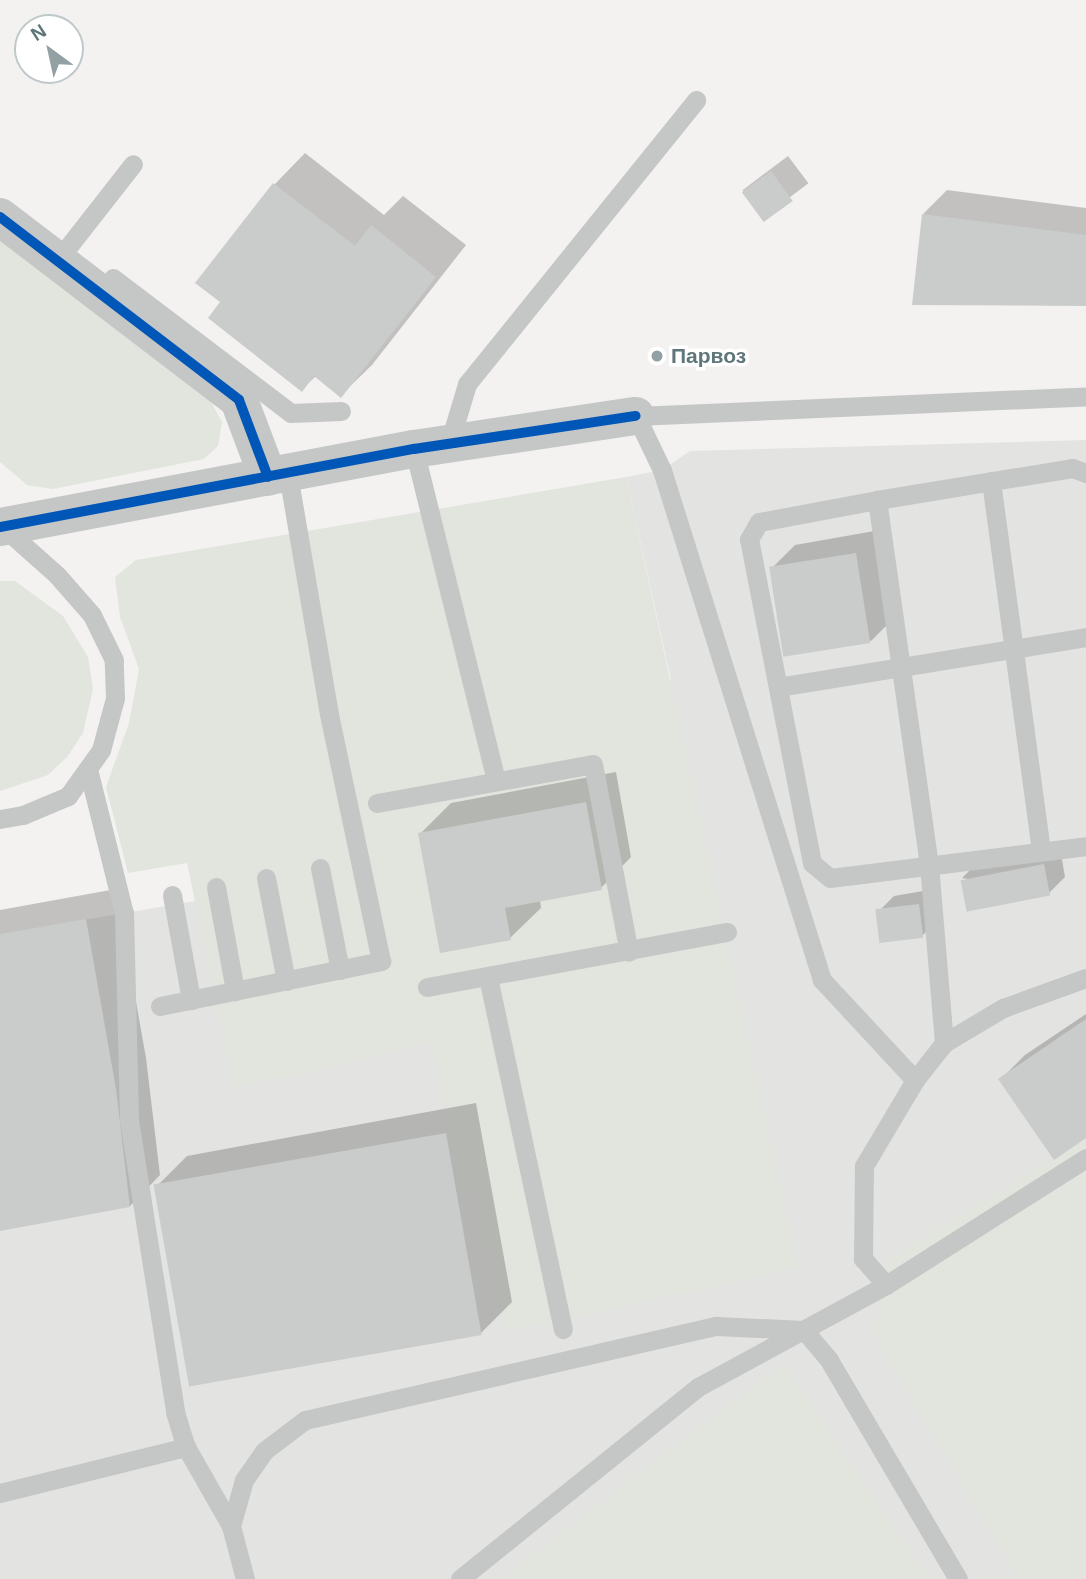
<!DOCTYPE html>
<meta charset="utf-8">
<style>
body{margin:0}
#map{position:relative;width:1086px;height:1579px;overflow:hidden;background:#f3f2f1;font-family:Arial,sans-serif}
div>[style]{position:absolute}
.built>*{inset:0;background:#e3e3e2}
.green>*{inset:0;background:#e2e4de}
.shadow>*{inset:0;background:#0003;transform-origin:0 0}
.building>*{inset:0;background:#cacccb;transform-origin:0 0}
.service>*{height:19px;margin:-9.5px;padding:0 9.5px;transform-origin:9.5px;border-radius:9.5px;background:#c5c7c6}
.minor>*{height:38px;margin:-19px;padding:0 19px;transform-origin:19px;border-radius:19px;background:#c5c7c6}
.tertiary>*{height:38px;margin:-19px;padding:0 19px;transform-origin:19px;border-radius:19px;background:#c5c7c6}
.cycleway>*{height:10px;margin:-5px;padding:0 5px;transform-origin:5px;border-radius:5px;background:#0057b8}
.dots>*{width:19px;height:19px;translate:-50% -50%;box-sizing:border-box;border:4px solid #fff;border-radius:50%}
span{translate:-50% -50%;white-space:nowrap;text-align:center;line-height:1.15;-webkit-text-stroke:7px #fff;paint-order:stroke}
.poi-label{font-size:21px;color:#5f767a;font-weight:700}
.left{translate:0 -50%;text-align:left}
.north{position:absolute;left:14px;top:14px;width:70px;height:70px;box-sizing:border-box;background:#fff;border:2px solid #bfc8ca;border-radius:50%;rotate:327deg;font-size:19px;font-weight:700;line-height:28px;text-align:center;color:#5f767a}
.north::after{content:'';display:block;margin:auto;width:24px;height:32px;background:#93a1a4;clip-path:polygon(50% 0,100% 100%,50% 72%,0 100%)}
</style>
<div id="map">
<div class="built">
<i style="clip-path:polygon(1086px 440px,1086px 1579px,0 1579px,0 934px,272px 888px,671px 680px,626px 477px,662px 470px,690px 451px)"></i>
</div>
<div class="green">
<i style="clip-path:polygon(0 238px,210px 400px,222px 422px,218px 446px,204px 459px,53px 489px,27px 485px,0 462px)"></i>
<i style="clip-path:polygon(626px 477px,798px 1268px,504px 1333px,477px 1191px,460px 1191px,432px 1042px,234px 1089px,187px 863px,128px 873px,106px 787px,129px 723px,139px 669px,120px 617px,115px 577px,136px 560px)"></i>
<i style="clip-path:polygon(0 581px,15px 581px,63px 616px,88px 657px,93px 689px,83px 733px,67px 757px,48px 775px,0 791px)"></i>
<i style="clip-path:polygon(1086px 1138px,1086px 1579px,1018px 1579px,873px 1334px,887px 1260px)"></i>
<i style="clip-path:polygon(784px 1363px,929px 1579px,501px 1578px)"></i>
</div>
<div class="shadow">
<i style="clip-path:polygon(305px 153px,384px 215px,403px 196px,466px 245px,372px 365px,341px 395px,316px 376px,302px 389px,223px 302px,198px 283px,275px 184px)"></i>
<i style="left:788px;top:156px;width:34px;height:57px;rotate:53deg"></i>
<i style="clip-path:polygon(947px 190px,1086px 208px,1086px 305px,923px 214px)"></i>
<i style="clip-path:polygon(880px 530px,895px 617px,871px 641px,771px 569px,795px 545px)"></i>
<i style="clip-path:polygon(616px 772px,631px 857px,601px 888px,540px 900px,541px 908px,510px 938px,420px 834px,451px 803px)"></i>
<i style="clip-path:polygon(1060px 848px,1065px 877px,1049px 893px,962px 878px,978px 862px)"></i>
<i style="clip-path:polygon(116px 889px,146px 1058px,160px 1175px,130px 1206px,0 1229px,0 910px)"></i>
<i style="clip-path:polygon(935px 889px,938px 920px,922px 936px,878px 912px,894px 896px)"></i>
<i style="clip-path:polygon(1086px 1014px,1086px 1136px,1001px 1079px,1025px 1055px)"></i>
<i style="clip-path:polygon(476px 1103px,512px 1302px,481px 1333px,156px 1187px,187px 1156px)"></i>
</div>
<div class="building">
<i style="left:771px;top:171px;width:37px;height:36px;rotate:54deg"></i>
<i style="clip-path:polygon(273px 183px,355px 246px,371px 225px,436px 277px,341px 398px,314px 376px,302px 392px,208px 318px,220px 302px,195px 283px)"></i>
<i style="clip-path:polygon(922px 214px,1086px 235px,1086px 306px,912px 305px)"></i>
<i style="left:856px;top:553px;width:91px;height:88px;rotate:81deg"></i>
<i style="clip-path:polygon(586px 802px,602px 890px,505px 908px,511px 940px,440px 953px,418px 833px)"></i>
<i style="left:1044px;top:864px;width:32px;height:85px;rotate:79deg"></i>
<i style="left:919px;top:904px;width:34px;height:44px;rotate:83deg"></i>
<i style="clip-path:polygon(86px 919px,116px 1089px,130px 1207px,0 1231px,0 934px)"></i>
<i style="clip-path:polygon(1086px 1019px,1086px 1138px,1054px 1160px,998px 1079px)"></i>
<i style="left:446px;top:1133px;width:205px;height:297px;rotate:80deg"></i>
</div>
<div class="service">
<i style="left:57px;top:261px;width:123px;rotate:-51.9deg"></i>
<i style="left:113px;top:278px;width:223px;rotate:37.2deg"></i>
<i style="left:291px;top:413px;width:50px;rotate:-2.3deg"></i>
<i style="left:449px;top:444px;width:63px;rotate:-73.3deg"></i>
<i style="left:467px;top:384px;width:365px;rotate:-51.1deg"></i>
<i style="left:414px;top:449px;width:342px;rotate:76.1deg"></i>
<i style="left:991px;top:481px;width:373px;rotate:82.3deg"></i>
<i style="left:877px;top:500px;width:120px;rotate:169.4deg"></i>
<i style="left:759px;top:522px;width:20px;rotate:120deg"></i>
<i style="left:749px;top:539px;width:330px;rotate:79deg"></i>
<i style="left:812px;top:863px;width:23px;rotate:40deg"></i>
<i style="left:830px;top:878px;width:258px;rotate:-7.1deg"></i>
<i style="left:778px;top:687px;width:312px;rotate:-9.2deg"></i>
<i style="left:89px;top:773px;width:144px;rotate:76deg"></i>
<i style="left:124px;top:913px;width:207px;rotate:88.6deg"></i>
<i style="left:129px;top:1120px;width:296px;rotate:81deg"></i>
<i style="left:175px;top:1412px;width:37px;rotate:73deg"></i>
<i style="left:186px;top:1447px;width:91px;rotate:60.3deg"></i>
<i style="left:377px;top:803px;width:219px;rotate:-10.2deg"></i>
<i style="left:593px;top:764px;width:191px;rotate:79.2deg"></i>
<i style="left:0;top:819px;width:23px;rotate:-10deg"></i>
<i style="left:23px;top:815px;width:49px;rotate:-22.9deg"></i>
<i style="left:68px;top:796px;width:57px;rotate:-54.3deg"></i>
<i style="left:101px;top:750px;width:54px;rotate:-74.9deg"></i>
<i style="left:115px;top:698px;width:38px;rotate:-92deg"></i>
<i style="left:114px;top:660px;width:50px;rotate:-116.1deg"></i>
<i style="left:92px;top:615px;width:53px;rotate:-131.2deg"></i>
<i style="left:57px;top:575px;width:74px;rotate:-138.3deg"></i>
<i style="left:320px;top:868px;width:104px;rotate:78.9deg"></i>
<i style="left:266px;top:878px;width:105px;rotate:79deg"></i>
<i style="left:216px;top:887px;width:106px;rotate:79.6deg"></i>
<i style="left:172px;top:895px;width:107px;rotate:79.7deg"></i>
<i style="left:488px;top:977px;width:360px;rotate:78deg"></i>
<i style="left:427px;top:987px;width:305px;rotate:-10.4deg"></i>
<i style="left:160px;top:1006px;width:226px;rotate:-11.5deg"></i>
<i style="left:381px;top:961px;width:252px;rotate:-101.9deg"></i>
<i style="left:329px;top:714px;width:244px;rotate:-99.7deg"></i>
<i style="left:944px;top:1043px;width:179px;rotate:-94.8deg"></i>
<i style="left:929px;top:865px;width:369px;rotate:-98.1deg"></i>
<i style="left:877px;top:500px;width:198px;rotate:-9.3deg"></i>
<i style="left:1072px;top:468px;width:15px;rotate:20deg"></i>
<i style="left:915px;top:1080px;width:137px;rotate:-132.9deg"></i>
<i style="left:822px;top:980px;width:535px;rotate:-107.42deg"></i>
<i style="left:662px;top:470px;width:60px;rotate:-115.7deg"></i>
<i style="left:636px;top:416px;width:450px;rotate:-2.5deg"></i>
<i style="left:886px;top:1285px;width:35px;rotate:-131deg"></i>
<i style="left:863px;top:1259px;width:93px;rotate:-89.4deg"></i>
<i style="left:864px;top:1166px;width:100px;rotate:-59.3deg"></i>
<i style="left:915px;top:1080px;width:47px;rotate:-51.9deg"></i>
<i style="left:944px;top:1043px;width:69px;rotate:-30.7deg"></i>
<i style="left:1003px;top:1008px;width:88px;rotate:-19.9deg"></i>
<i style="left:0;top:1493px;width:192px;rotate:-13.9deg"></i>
<i style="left:245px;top:1579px;width:55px;rotate:-104.8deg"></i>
<i style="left:231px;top:1526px;width:48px;rotate:-74.2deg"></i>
<i style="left:244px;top:1480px;width:35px;rotate:-55deg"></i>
<i style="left:264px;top:1451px;width:51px;rotate:-37.1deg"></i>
<i style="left:305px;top:1420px;width:422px;rotate:-12.9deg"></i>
<i style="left:716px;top:1326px;width:88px;rotate:2.6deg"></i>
<i style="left:804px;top:1330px;width:39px;rotate:50deg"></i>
<i style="left:829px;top:1360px;width:254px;rotate:59.5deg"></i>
<i style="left:460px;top:1579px;width:306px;rotate:-38.9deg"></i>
<i style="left:698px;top:1387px;width:214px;rotate:-28.5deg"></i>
<i style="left:886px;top:1285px;width:237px;rotate:-32.4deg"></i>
</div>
<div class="minor">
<i style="left:0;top:527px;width:421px;rotate:-10.7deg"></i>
<i style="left:414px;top:449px;width:224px;rotate:-8.5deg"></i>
</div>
<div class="tertiary">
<i style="left:0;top:217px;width:301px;rotate:37.4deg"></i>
<i style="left:239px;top:400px;width:82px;rotate:69.4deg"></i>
</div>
<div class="cycleway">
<i style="left:0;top:217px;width:301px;rotate:37.4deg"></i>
<i style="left:239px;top:400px;width:82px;rotate:69.4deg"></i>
<i style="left:0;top:527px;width:421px;rotate:-10.7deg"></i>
<i style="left:414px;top:449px;width:224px;rotate:-8.5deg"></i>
</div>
<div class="dots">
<i style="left:657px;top:356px;background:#93a1a4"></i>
</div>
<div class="poi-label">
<span class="left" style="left:671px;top:356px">Парвоз</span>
</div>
<div class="north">N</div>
</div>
